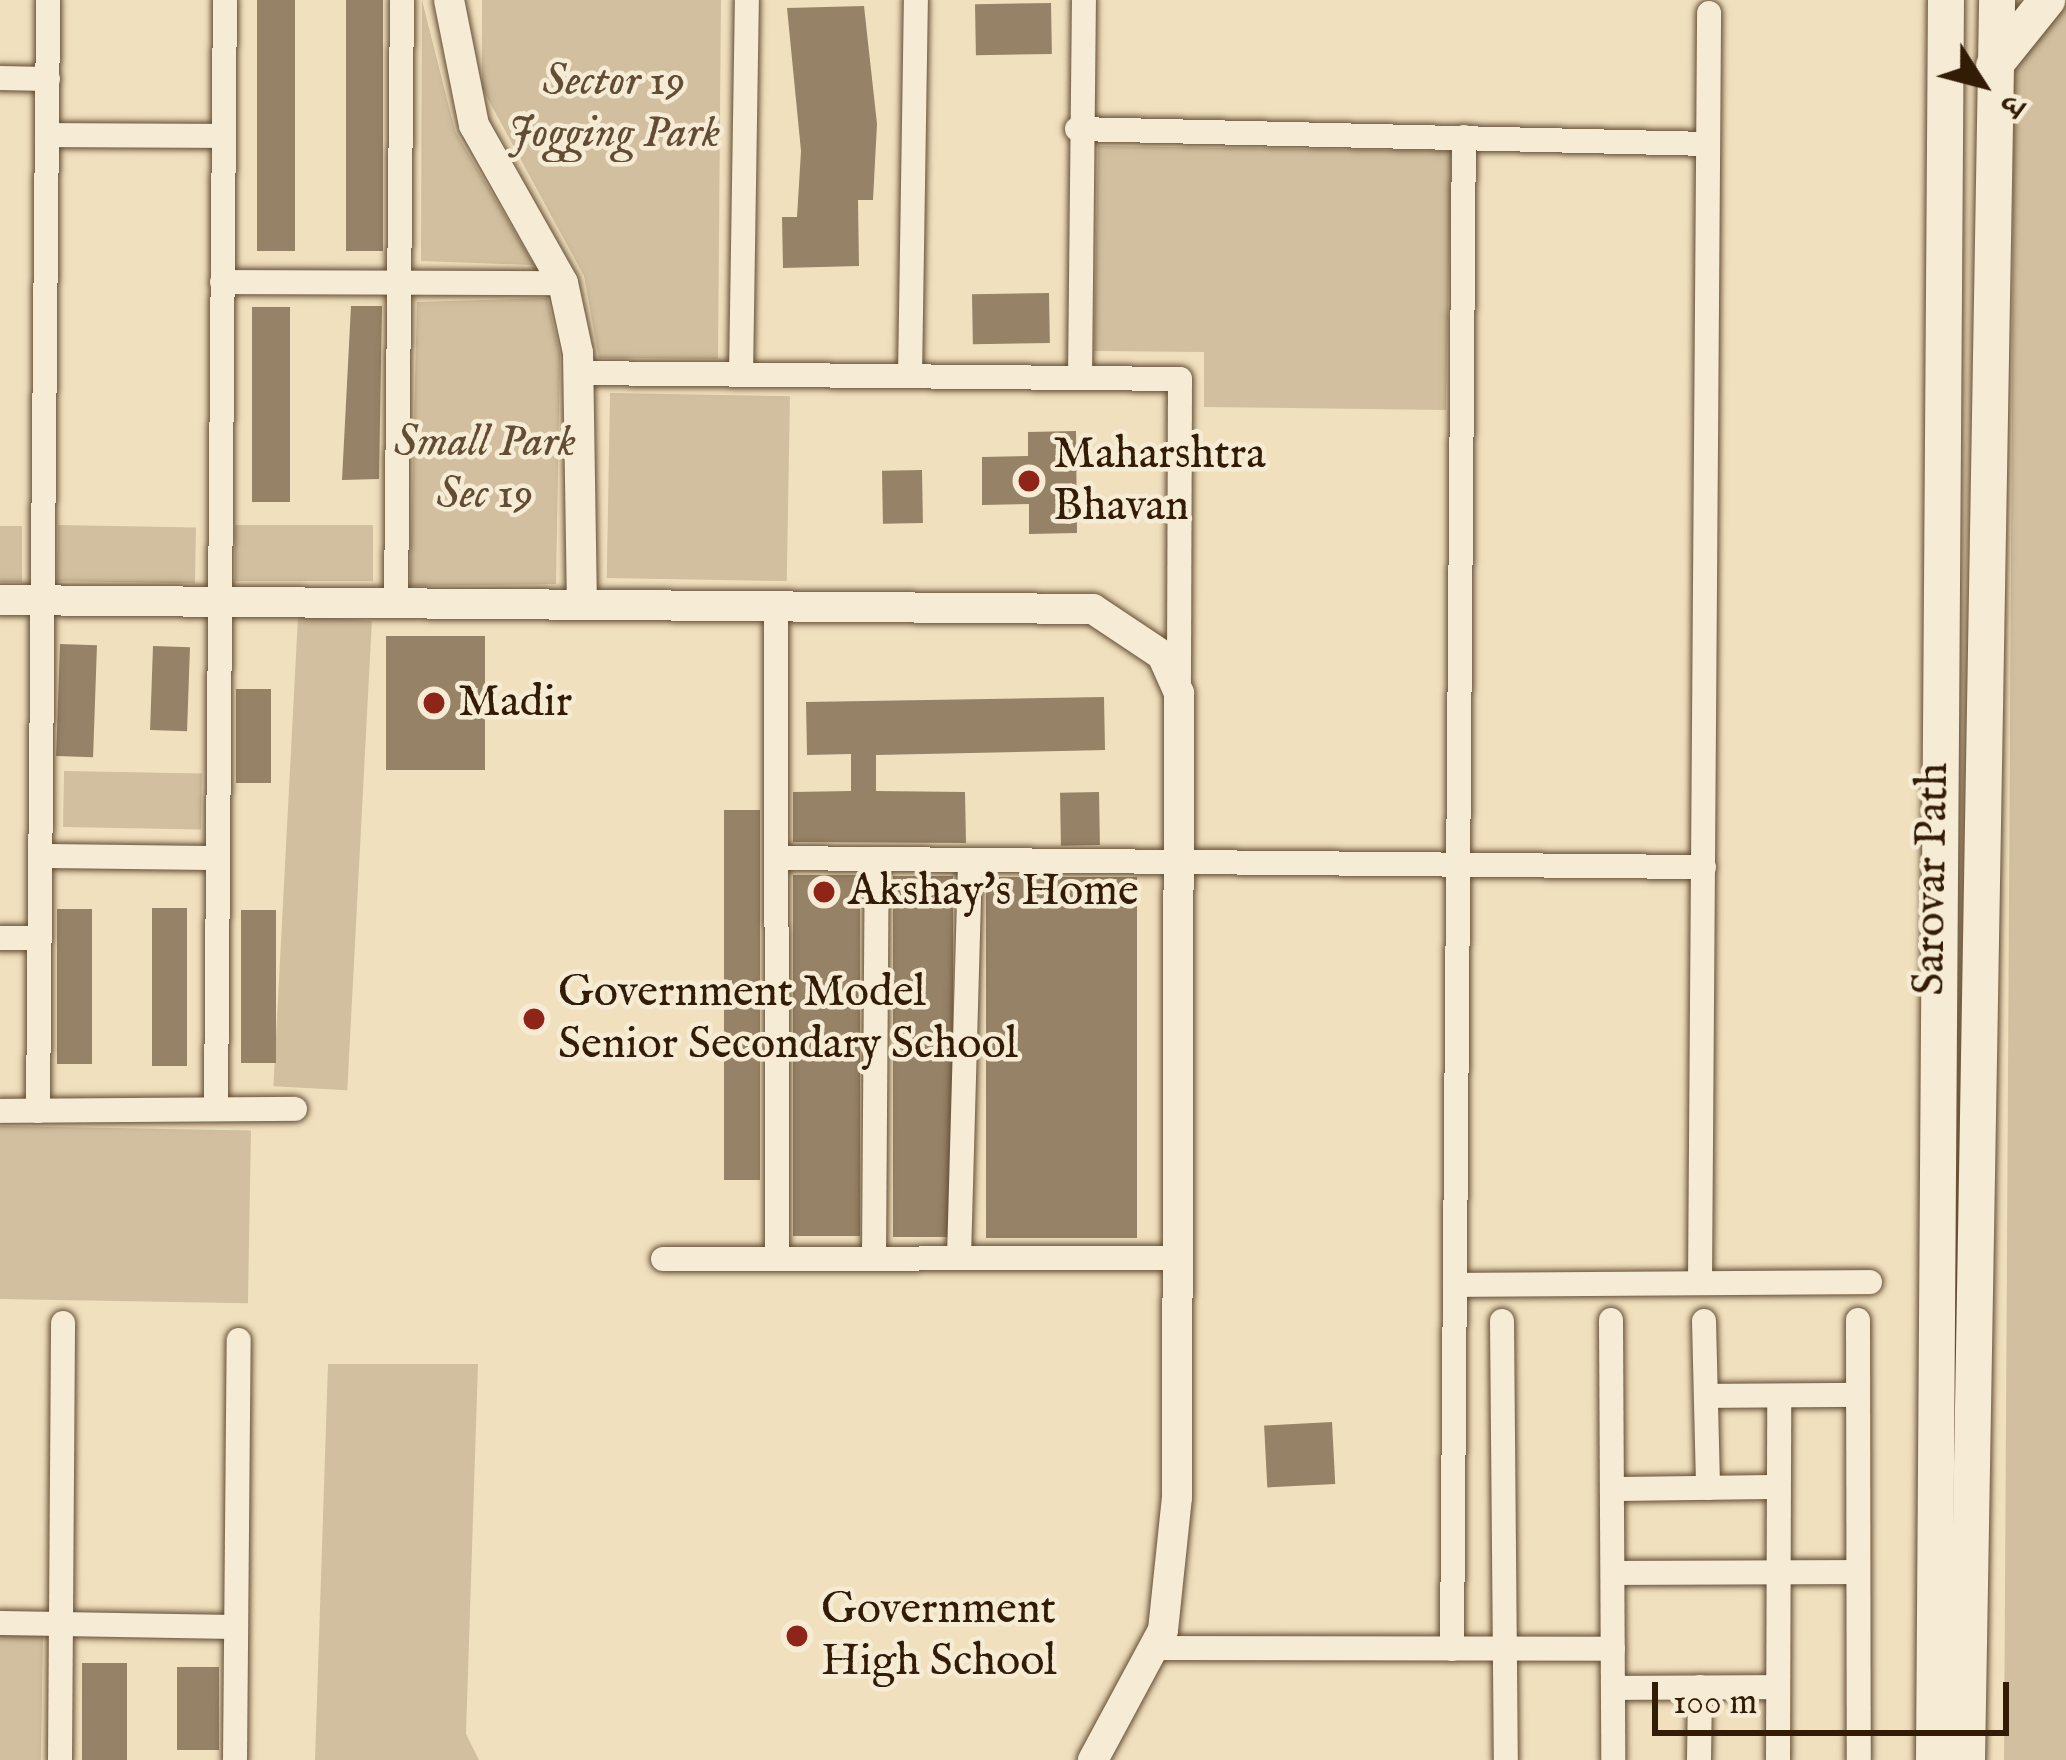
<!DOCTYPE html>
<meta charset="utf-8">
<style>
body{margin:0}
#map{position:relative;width:2066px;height:1760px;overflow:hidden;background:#f1e0be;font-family:"IM FELL English","Noto Serif Devanagari",serif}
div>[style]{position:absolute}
.green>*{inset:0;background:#d1bf9f;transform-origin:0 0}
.building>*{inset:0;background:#968266;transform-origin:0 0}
.roads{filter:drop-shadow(0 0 3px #624d34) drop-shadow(0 0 3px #624d34)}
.minor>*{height:24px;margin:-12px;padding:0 12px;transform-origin:12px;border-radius:12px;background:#f6ebd5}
.tertiary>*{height:30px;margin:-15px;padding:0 15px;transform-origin:15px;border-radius:15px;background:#f6ebd5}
.secondary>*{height:36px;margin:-18px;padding:0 18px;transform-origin:18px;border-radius:18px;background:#f6ebd5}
.dots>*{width:33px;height:33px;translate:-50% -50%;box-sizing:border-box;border:6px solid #f6ebd5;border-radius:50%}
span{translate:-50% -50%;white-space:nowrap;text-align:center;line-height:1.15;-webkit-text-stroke:9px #f6ebd5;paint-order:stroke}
.park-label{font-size:45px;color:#624d34;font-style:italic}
.poi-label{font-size:45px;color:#331c06}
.left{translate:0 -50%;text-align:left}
.street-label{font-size:45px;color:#331c06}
.north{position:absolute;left:1922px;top:24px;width:120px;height:120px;-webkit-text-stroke:9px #f6ebd5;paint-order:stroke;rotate:126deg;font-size:33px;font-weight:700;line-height:48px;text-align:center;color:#331c06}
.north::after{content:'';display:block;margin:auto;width:42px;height:54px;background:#331c06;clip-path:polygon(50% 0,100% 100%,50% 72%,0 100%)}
.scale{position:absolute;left:1652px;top:1682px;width:357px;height:54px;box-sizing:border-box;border:6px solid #331c06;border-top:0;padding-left:15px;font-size:36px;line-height:42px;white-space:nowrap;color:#331c06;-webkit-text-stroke:9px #f6ebd5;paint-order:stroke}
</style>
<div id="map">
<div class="green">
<i style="clip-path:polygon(422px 0,455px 131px,534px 265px,421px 261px)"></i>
<i style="clip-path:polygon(482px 0,721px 0,718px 359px,599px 358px,584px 276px,482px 88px)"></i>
<i style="clip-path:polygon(2034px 0,2066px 0,2066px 1760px,2004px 1760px,2014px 48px)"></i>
<i style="clip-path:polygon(1098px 146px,1451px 151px,1446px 410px,1204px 407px,1204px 352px,1094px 351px)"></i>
<i style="clip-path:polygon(547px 298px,560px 354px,556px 584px,410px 586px,417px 302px)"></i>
<i style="left:610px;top:393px;width:180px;height:185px;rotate:1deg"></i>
<i style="left:58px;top:525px;width:138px;height:56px;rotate:1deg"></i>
<i style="left:235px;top:525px;width:138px;height:56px"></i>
<i style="left:0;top:526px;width:22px;height:56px"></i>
<i style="left:298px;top:617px;width:74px;height:470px;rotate:3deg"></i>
<i style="left:64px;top:771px;width:138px;height:56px;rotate:1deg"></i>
<i style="left:0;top:1126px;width:251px;height:173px;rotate:1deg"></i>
<i style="clip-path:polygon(328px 1364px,478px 1364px,466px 1734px,479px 1760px,315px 1760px)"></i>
<i style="left:0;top:1635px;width:43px;height:125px;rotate:1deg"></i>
</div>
<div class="building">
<i style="left:257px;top:0;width:38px;height:251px"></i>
<i style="left:346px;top:0;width:37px;height:251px"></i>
<i style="left:1051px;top:3px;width:51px;height:76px;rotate:89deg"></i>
<i style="clip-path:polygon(864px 6px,877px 124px,873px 200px,858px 200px,859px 266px,783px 268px,782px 217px,797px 217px,801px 151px,787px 8px)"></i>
<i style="left:1049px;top:293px;width:50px;height:77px;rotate:89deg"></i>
<i style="clip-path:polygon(351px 306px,382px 306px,379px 479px,342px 480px)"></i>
<i style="left:252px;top:307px;width:38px;height:195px"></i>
<i style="clip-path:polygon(1076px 431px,1077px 533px,1029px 534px,1029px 504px,982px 505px,982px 457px,1028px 456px,1028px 432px)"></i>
<i style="left:922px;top:470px;width:53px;height:40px;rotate:89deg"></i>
<i style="left:386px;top:636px;width:99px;height:134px"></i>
<i style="left:60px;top:644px;width:37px;height:112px;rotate:2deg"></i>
<i style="left:153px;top:646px;width:37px;height:84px;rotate:2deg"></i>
<i style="left:236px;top:689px;width:35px;height:94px"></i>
<i style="clip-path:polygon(1104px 697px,1105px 750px,876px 755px,876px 791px,965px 792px,966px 843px,793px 842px,793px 792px,851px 791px,851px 754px,807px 755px,806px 702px)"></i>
<i style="left:1099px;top:792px;width:53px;height:39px;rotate:89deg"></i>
<i style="left:760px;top:810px;width:370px;height:36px;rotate:90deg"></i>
<i style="left:793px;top:875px;width:67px;height:361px"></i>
<i style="left:893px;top:876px;width:60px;height:361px"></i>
<i style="left:986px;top:877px;width:151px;height:361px"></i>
<i style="left:152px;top:908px;width:35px;height:158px"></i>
<i style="left:57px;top:909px;width:35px;height:155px"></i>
<i style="left:241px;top:910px;width:35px;height:153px"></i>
<i style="left:1332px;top:1422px;width:62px;height:68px;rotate:87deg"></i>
<i style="left:82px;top:1663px;width:45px;height:97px"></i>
<i style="left:177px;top:1667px;width:42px;height:83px"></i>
</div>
<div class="roads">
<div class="minor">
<i style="left:0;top:78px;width:48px;rotate:1.2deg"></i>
<i style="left:1077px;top:129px;width:631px;rotate:1.36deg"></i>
<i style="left:47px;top:135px;width:176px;rotate:0.3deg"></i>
<i style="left:222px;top:282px;width:341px;rotate:0.2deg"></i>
<i style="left:578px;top:373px;width:602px;rotate:0.57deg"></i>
<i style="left:1180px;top:379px;width:306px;rotate:90.2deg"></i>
<i style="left:741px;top:375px;width:375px;rotate:-89.1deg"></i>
<i style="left:910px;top:376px;width:376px;rotate:-89.1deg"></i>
<i style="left:1080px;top:377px;width:377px;rotate:-89.4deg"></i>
<i style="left:396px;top:602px;width:602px;rotate:-89.43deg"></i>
<i style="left:776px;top:604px;width:653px;rotate:89.91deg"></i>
<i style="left:41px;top:856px;width:176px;rotate:0.7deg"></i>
<i style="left:776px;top:858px;width:928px;rotate:0.56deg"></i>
<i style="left:0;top:938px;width:40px"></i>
<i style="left:216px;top:1109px;width:1109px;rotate:-89.54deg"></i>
<i style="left:0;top:1111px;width:295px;rotate:-0.4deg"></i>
<i style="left:38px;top:1111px;width:1111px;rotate:-89.48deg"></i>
<i style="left:874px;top:1257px;width:396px;rotate:-89.6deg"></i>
<i style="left:959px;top:1257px;width:394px;rotate:-88.4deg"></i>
<i style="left:663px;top:1259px;width:516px;rotate:-0.11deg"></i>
<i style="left:1700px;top:1283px;width:1270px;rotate:-89.59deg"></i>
<i style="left:1455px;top:1285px;width:415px;rotate:-0.4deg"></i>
<i style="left:1611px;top:1320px;width:440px;rotate:89.7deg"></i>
<i style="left:1858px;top:1320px;width:440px;rotate:89.9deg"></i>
<i style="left:1502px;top:1321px;width:439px;rotate:89.5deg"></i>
<i style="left:1704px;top:1321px;width:167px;rotate:88.6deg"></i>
<i style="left:1707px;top:1396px;width:151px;rotate:-0.4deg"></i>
<i style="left:1612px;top:1489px;width:166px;rotate:-0.7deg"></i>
<i style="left:1613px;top:1573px;width:245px;rotate:-0.2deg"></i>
<i style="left:0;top:1623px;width:236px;rotate:1deg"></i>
<i style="left:1155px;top:1648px;width:458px;rotate:0.1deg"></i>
<i style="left:1452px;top:1649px;width:1512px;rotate:-89.55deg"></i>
<i style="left:1614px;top:1688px;width:164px;rotate:-0.3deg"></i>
<i style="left:60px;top:1760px;width:437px;rotate:-89.6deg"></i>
<i style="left:235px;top:1760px;width:420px;rotate:-89.5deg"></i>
<i style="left:1699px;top:1760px;width:73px;rotate:-89.2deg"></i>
<i style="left:1778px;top:1760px;width:364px;rotate:-89.8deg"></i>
</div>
<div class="tertiary">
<i style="left:449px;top:0;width:127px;rotate:78.7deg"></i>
<i style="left:474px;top:125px;width:181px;rotate:60.6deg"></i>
<i style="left:563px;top:283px;width:72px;rotate:77.9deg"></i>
<i style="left:578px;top:353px;width:250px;rotate:89.1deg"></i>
<i style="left:0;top:600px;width:1093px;rotate:0.47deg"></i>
<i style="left:1093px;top:609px;width:83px;rotate:33.7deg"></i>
<i style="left:1162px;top:655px;width:42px;rotate:65.9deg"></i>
<i style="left:1179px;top:693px;width:804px;rotate:90.14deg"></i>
<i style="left:1177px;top:1497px;width:134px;rotate:96deg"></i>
<i style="left:1163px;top:1630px;width:148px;rotate:118.3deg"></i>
</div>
<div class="secondary">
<i style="left:1994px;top:66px;width:85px;rotate:-51.2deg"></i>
<i style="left:1934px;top:1760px;width:1760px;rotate:-89.61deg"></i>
<i style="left:1967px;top:1760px;width:1760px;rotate:-89.02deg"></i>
</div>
</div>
<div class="dots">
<i style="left:1029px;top:481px;background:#8f2418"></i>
<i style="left:434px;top:703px;background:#8f2418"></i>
<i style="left:824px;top:892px;background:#8f2418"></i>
<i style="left:534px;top:1019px;background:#8f2418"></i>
<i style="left:797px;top:1636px;background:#8f2418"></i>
</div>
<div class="park-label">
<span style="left:614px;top:108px">Sector 19<br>Jogging Park</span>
<span style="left:485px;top:469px">Small Park<br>Sec 19</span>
</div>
<div class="poi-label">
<span class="left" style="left:1053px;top:481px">Maharshtra<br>Bhavan</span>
<span class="left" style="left:458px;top:703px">Madir</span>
<span class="left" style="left:848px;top:892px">Akshay's Home</span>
<span class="left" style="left:558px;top:1019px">Government Model<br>Senior Secondary School</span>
<span class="left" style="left:821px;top:1636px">Government<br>High School</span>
</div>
<div class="street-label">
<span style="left:1932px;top:879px;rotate:-89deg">Sarovar Path</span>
</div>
<div class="north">उ</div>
<div class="scale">100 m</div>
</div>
